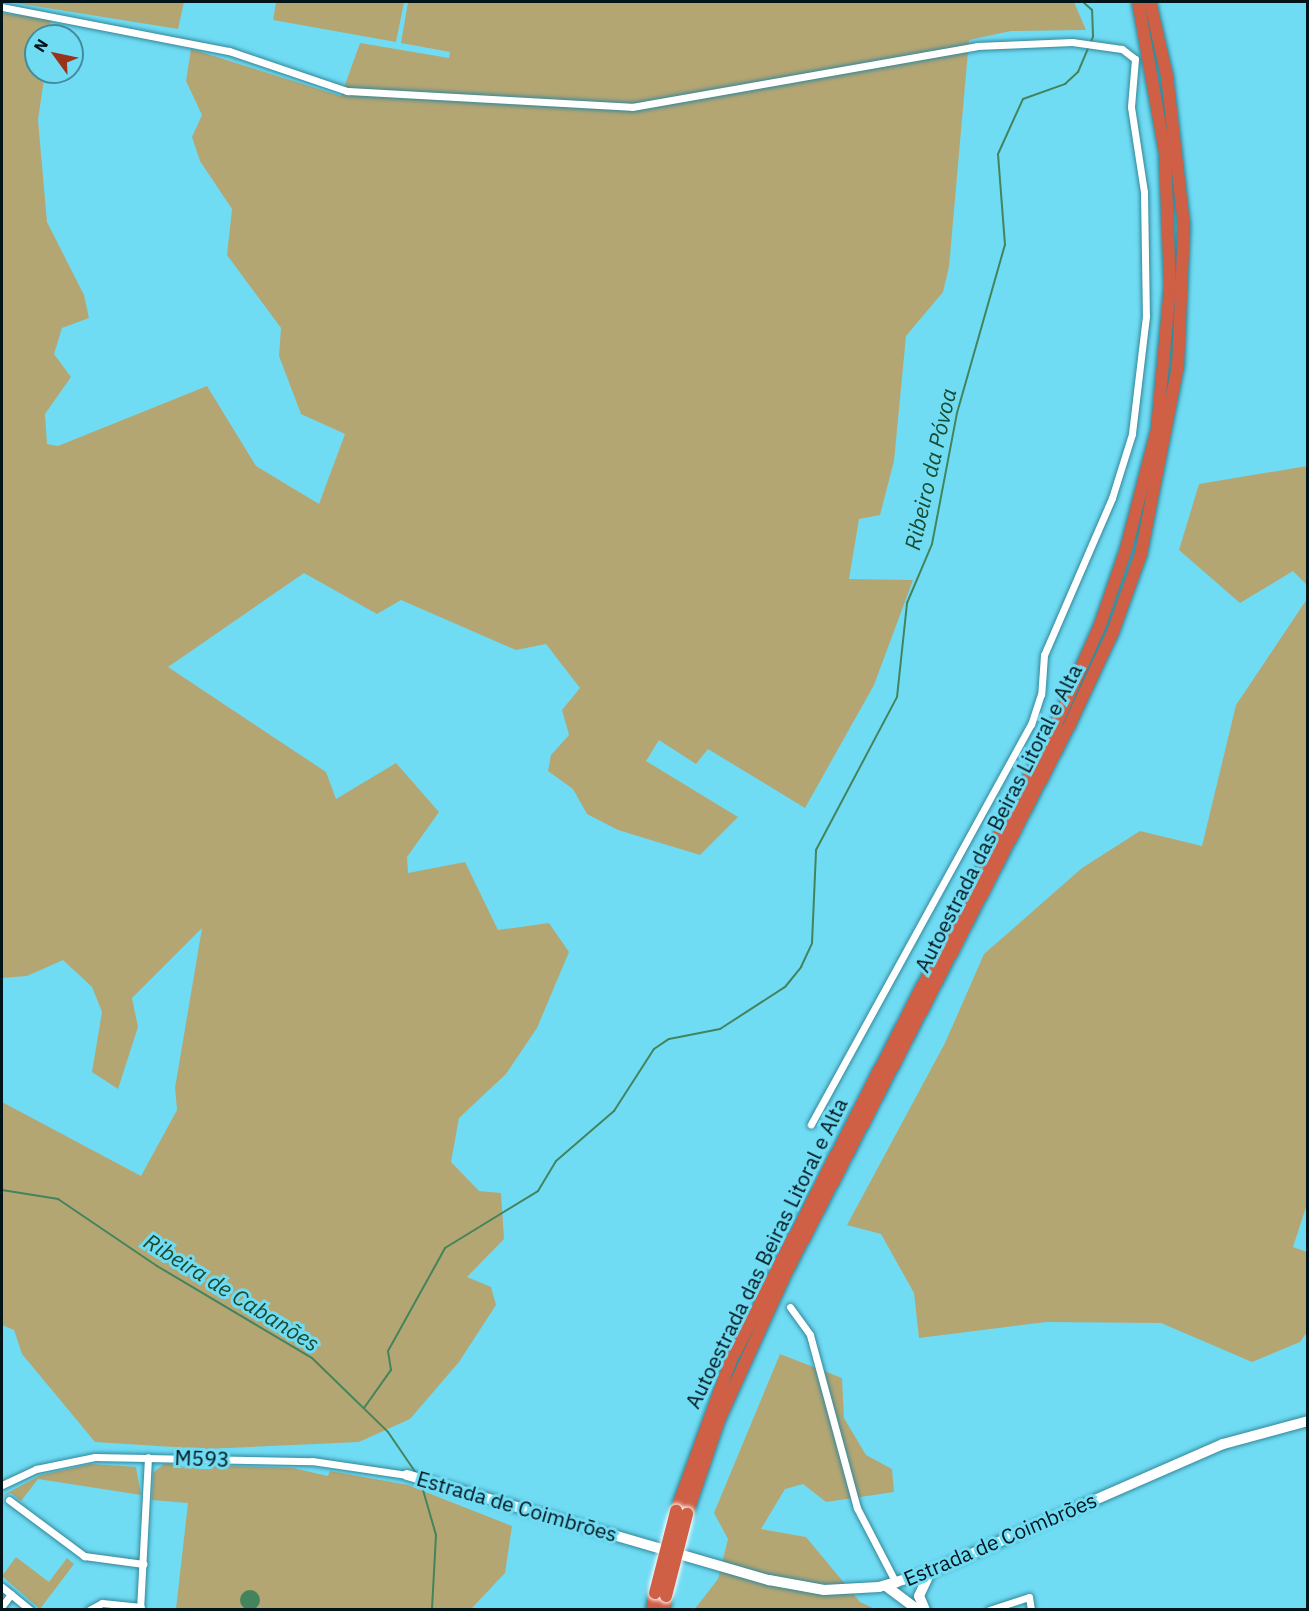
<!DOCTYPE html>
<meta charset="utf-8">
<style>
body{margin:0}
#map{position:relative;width:1309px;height:1611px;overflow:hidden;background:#70dcf4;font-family:"IBM Plex Sans",sans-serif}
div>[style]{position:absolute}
.green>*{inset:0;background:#b4a673}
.water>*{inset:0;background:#43845c}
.round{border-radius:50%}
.stream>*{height:2px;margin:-1px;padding:0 1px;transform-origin:1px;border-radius:1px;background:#43845c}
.roads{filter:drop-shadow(0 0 2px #338799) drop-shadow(0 0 2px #338799)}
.street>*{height:7px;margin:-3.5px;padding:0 3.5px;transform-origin:3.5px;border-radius:3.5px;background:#fff}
.secondary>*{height:10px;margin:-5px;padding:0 5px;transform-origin:5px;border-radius:5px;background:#fff}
.highway>*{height:12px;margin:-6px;padding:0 6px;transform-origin:6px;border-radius:6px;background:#cf6046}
.bridges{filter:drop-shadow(0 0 2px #fff) drop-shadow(0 0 2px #fff)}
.highway-bridge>*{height:12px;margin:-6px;padding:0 6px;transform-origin:6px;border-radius:6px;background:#cf6046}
span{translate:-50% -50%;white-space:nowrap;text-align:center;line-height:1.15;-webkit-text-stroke:6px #70dcf4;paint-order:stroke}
.street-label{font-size:21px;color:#001419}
.water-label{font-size:22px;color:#194b2e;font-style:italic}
.frame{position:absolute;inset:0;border:3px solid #001419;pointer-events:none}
.north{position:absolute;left:24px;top:24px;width:60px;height:60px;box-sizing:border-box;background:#70dcf4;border:2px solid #438c9c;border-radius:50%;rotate:303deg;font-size:16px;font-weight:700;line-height:24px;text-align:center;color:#001419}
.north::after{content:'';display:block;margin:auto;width:21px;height:27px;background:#9b331a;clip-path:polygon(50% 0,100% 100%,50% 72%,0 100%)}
</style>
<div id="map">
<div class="green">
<i style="clip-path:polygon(10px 2px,184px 2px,178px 29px)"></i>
<i style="clip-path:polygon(276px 2px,404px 2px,396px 42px,273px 20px)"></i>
<i style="clip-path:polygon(408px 2px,1074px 2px,1086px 30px,1011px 31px,969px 40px,949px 267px,943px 292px,906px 336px,894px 461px,880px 515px,859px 519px,849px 579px,913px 580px,874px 685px,805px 808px,708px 749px,696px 764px,659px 740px,646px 761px,738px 817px,700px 855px,618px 830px,587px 814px,573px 789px,548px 771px,551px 755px,569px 735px,562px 710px,580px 688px,546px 644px,516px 650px,401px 600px,377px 614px,304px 573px,168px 667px,326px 772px,336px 799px,396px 763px,439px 812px,407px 857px,408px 873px,465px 862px,498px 930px,549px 923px,569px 952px,537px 1028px,506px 1074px,459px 1118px,451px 1162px,479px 1191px,501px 1193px,504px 1239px,467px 1277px,491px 1287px,496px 1305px,459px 1362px,410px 1419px,359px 1442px,205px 1449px,95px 1442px,22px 1354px,14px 1330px,2px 1325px,2px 1102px,141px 1176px,177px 1110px,175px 1088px,202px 928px,132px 998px,138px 1027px,118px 1089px,92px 1072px,102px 1012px,92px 987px,63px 960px,27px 976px,2px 978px,2px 13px,51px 20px,49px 36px,36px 36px,36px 72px,45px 72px,38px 120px,47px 222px,84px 295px,89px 318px,62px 328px,54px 354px,71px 377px,45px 414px,47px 444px,58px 446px,207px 386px,256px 466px,319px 504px,345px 434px,301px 414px,279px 356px,281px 328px,227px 255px,232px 209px,200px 161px,192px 137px,202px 115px,186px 81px,191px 49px,341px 96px,360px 43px,449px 58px,450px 52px,401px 43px)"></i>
<i style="clip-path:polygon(1307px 466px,1307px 585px,1293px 571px,1240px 603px,1179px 550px,1199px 484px)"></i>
<i style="clip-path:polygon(1307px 599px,1308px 1201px,1293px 1247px,1307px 1252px,1307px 1332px,1300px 1342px,1252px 1362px,1161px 1323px,1046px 1322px,919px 1338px,914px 1293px,881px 1234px,847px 1225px,945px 1043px,984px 954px,1082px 868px,1140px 831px,1202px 846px,1236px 705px)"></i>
<i style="clip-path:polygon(780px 1354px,842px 1378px,844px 1418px,866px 1455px,892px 1469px,894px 1492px,826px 1502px,803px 1484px,785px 1489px,761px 1529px,806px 1537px,860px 1602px,875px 1609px,694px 1610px,718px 1579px,728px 1539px,714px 1513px)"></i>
<i style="clip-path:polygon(91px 1464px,136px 1467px,141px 1495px,38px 1479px,21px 1501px,11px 1493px,2px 1496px,41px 1475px)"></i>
<i style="clip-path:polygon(164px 1464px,293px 1468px,328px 1476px,330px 1471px,408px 1485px,512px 1526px,505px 1573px,471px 1609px,176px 1609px,188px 1503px,152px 1500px,153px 1473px)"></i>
<i style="clip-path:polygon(16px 1557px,49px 1582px,67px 1558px,74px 1564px,40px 1609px,2px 1576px)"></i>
</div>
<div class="water">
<i class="round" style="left:240px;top:1590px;width:20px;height:20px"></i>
</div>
<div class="stream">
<i style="left:2px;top:1190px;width:57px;rotate:9.1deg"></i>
<i style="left:58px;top:1199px;width:120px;rotate:34.1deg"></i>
<i style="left:157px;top:1266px;width:180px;rotate:30.7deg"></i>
<i style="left:312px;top:1358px;width:106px;rotate:44.2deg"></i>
<i style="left:388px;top:1432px;width:50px;rotate:55.7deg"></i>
<i style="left:364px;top:1408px;width:47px;rotate:-54.6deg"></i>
<i style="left:391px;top:1370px;width:19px;rotate:-99deg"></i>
<i style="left:388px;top:1351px;width:118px;rotate:-61deg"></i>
<i style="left:445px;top:1248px;width:109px;rotate:-31.5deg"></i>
<i style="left:538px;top:1191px;width:35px;rotate:-59deg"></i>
<i style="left:556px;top:1161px;width:77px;rotate:-40.8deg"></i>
<i style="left:614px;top:1111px;width:74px;rotate:-57.2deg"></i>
<i style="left:654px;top:1049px;width:18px;rotate:-34deg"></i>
<i style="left:669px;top:1039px;width:52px;rotate:-11.1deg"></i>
<i style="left:720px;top:1029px;width:77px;rotate:-32.9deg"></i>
<i style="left:785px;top:987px;width:26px;rotate:-51deg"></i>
<i style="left:801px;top:967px;width:26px;rotate:-65deg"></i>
<i style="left:812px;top:943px;width:93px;rotate:-87.5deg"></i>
<i style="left:816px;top:850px;width:173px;rotate:-62.1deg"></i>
<i style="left:897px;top:697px;width:95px;rotate:-83.9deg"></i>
<i style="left:907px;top:603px;width:64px;rotate:-67deg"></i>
<i style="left:932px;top:544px;width:133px;rotate:-79.2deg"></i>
<i style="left:957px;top:413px;width:175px;rotate:-74.1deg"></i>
<i style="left:1005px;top:245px;width:91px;rotate:-94.4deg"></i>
<i style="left:998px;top:154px;width:60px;rotate:-65.6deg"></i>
<i style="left:1023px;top:99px;width:45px;rotate:-19.7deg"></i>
<i style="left:1065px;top:84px;width:18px;rotate:-43deg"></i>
<i style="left:1078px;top:72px;width:39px;rotate:-67deg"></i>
<i style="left:1093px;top:36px;width:26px;rotate:-92deg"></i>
<i style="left:1092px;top:10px;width:12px;rotate:-138deg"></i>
<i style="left:421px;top:1483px;width:54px;rotate:73.9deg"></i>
<i style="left:436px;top:1535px;width:75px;rotate:93.1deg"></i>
</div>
<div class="roads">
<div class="street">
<i style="left:2px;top:7px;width:231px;rotate:11deg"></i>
<i style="left:229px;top:51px;width:125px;rotate:18.7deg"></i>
<i style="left:347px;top:91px;width:285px;rotate:3.2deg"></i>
<i style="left:632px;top:107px;width:350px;rotate:-10deg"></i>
<i style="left:977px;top:46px;width:95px;rotate:-2.4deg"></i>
<i style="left:1072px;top:42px;width:50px;rotate:8deg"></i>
<i style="left:1122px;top:49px;width:16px;rotate:38deg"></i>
<i style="left:1135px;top:59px;width:48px;rotate:94.8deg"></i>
<i style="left:1131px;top:107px;width:86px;rotate:81.3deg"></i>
<i style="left:1144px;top:192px;width:124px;rotate:89.1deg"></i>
<i style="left:1146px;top:316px;width:119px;rotate:96.8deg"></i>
<i style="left:1132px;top:434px;width:67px;rotate:107.4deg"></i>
<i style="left:1112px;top:498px;width:171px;rotate:113.4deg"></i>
<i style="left:1044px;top:655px;width:39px;rotate:94deg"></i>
<i style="left:1041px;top:694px;width:32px;rotate:108deg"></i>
<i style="left:1031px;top:724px;width:457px;rotate:118.8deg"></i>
<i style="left:790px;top:1307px;width:34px;rotate:54deg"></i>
<i style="left:810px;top:1335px;width:179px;rotate:74.8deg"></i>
<i style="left:857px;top:1508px;width:85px;rotate:62.5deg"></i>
<i style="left:2px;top:1485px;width:38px;rotate:-25deg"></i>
<i style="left:36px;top:1469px;width:60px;rotate:-11.5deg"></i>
<i style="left:95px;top:1457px;width:217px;rotate:1.1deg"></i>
<i style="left:312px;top:1461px;width:96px;rotate:8.4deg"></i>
<i style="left:9px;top:1500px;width:94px;rotate:36.7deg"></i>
<i style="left:84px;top:1556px;width:60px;rotate:7.7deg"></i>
<i style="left:2px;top:1587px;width:36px;rotate:39deg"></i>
<i style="left:2px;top:1606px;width:15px;rotate:-53deg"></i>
<i style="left:89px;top:1610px;width:15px;rotate:-28deg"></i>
<i style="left:102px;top:1603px;width:39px;rotate:6deg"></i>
<i style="left:140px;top:1610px;width:153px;rotate:-87deg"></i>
<i style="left:989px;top:1610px;width:42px;rotate:-18deg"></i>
<i style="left:1029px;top:1597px;width:13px;rotate:81deg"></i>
</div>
<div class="secondary">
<i style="left:407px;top:1475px;width:377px;rotate:16.2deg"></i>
<i style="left:769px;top:1580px;width:56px;rotate:10.3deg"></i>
<i style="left:824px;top:1590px;width:55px;rotate:-3.1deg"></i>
<i style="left:879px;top:1587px;width:53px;rotate:-16.4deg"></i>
<i style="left:930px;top:1572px;width:320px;rotate:-23.6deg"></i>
<i style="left:1223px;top:1444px;width:88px;rotate:-15.1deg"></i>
<i style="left:886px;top:1586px;width:40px;rotate:37deg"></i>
<i style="left:925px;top:1610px;width:15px;rotate:-113deg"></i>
<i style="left:919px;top:1596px;width:26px;rotate:-65deg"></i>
</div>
<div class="highway">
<i style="left:676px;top:1511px;width:161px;rotate:-70deg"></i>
<i style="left:731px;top:1360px;width:707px;rotate:-62.89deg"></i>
<i style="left:1053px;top:731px;width:116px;rotate:-66.1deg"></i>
<i style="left:1100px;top:625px;width:80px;rotate:-71.1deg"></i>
<i style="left:1126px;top:549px;width:124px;rotate:-75.5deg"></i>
<i style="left:1157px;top:429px;width:144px;rotate:-84.8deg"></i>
<i style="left:1170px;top:286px;width:133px;rotate:-92.2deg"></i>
<i style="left:1165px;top:153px;width:153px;rotate:-100.1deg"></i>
<i style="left:687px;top:1514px;width:99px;rotate:-71.2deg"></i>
<i style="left:719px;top:1420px;width:162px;rotate:-65.5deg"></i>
<i style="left:786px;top:1273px;width:616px;rotate:-62.64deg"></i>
<i style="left:1069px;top:726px;width:104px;rotate:-64.9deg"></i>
<i style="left:1113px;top:632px;width:83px;rotate:-70.3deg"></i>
<i style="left:1141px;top:554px;width:193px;rotate:-78.9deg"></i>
<i style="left:1178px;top:365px;width:140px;rotate:-87.5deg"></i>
<i style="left:1184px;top:225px;width:150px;rotate:-96.5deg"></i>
<i style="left:1167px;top:76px;width:76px;rotate:-102.9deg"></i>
<i style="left:652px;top:1610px;width:17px;rotate:-80deg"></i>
<i style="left:664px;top:1610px;width:14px;rotate:-82deg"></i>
</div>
</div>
<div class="bridges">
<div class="highway-bridge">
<i style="left:655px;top:1593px;width:85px;rotate:-75.6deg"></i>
<i style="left:666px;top:1596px;width:85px;rotate:-75.6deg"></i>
</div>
</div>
<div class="street-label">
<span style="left:998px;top:818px;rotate:-63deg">Autoestrada das Beiras Litoral e Alta</span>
<span style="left:766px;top:1253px;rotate:-64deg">Autoestrada das Beiras Litoral e Alta</span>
<span style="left:202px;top:1458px;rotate:2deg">M593</span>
<span style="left:517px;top:1506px;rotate:16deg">Estrada de Coimbrões</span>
<span style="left:1000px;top:1539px;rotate:-23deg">Estrada de Coimbrões</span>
</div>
<div class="water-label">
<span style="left:930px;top:469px;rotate:-77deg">Ribeiro da Póvoa</span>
<span style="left:232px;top:1292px;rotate:32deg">Ribeira de Cabanões</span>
</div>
<div class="frame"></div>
<div class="north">N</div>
</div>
